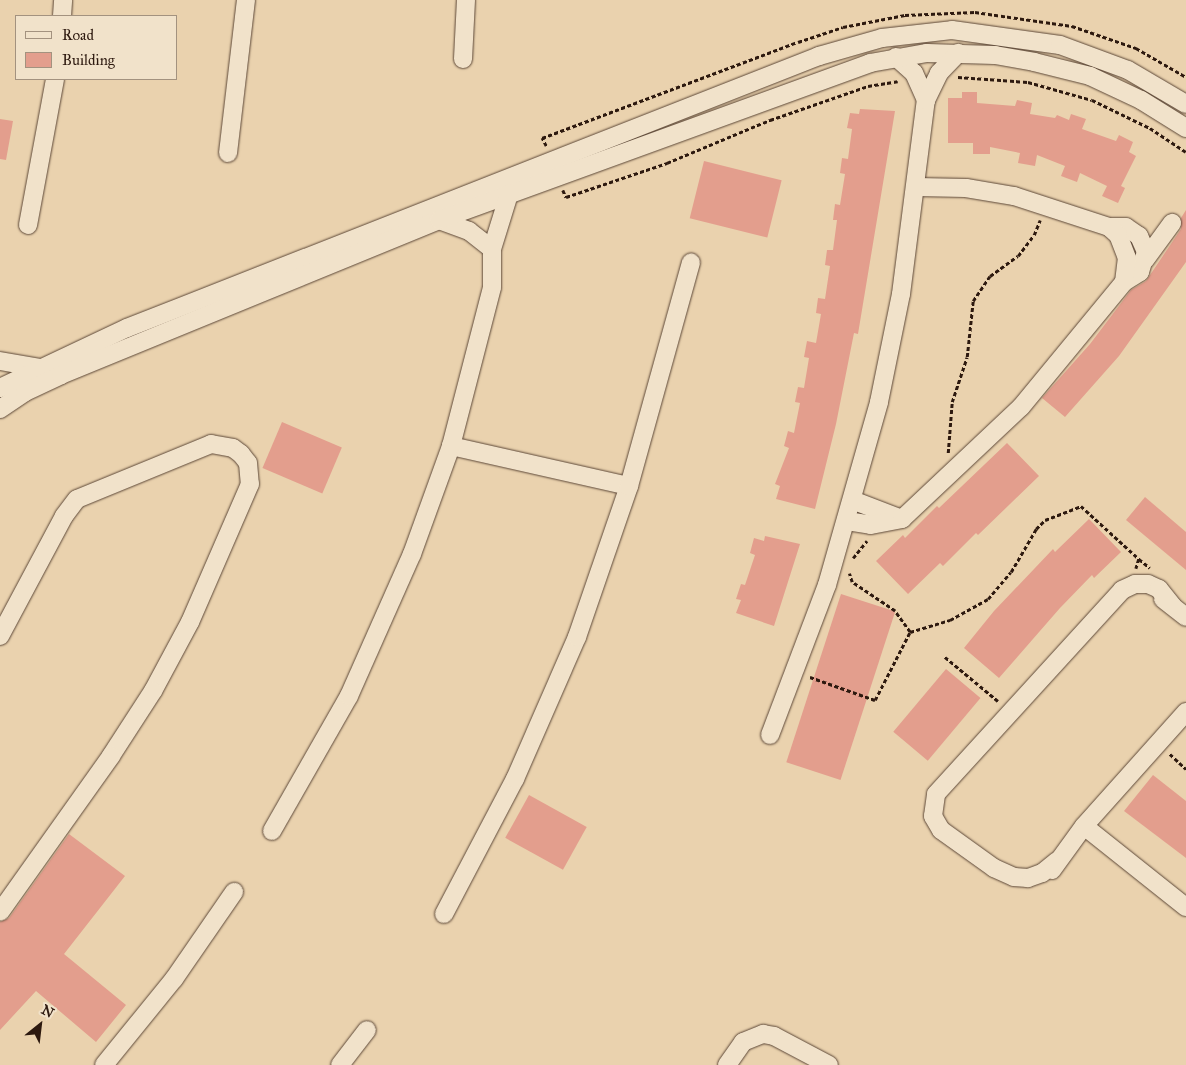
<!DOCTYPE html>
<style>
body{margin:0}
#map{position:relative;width:1186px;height:1065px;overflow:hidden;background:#ead2ae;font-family:"IM FELL Great Primer",serif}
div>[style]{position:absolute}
.building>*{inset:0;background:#e39e8d;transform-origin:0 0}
.path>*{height:2.5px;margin-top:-1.25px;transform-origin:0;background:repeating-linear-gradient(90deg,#2d190f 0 4px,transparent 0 6.5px)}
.roads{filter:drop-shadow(0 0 1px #5c4737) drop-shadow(0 0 1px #5c4737)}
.street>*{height:18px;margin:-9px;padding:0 9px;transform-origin:9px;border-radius:9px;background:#f1e2ca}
span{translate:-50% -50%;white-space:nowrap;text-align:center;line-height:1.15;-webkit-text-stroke:5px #f1e2ca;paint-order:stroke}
.legend{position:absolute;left:15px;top:15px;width:162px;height:65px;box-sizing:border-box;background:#f1e2ca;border:1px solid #a3927f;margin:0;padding:6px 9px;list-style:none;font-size:15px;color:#2d190f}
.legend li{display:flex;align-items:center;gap:10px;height:25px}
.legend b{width:25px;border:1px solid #a3927f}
.north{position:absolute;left:15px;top:1000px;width:50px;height:50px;-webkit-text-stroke:4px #f1e2ca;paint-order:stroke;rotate:29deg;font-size:14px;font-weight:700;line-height:20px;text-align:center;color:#2d190f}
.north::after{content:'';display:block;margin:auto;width:18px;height:22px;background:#2d190f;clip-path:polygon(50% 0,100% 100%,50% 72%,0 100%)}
</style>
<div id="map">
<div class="building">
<i style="clip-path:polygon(962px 92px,977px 92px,977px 103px,1015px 106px,1017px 100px,1032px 103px,1030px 114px,1055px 118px,1057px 115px,1069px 120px,1071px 114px,1086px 119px,1082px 129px,1116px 141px,1119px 135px,1133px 142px,1129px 152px,1136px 156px,1121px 186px,1125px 188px,1118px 203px,1102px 196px,1107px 186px,1080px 173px,1077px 182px,1061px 176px,1065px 166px,1037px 155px,1035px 166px,1018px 163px,1020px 153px,990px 147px,990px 154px,973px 154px,973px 143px,948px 143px,948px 98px,962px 98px)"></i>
<i style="clip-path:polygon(860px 109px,895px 111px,858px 334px,854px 333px,836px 424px,815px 509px,776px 499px,780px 486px,775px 484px,789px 448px,784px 446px,788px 431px,794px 433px,800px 403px,795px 402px,798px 387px,804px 388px,809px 358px,804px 357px,807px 341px,816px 343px,821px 314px,816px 313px,818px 298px,825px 299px,830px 266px,825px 265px,827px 250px,833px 250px,837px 220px,833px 220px,835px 204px,840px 205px,845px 174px,840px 173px,842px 158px,848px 159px,852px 129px,847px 128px,850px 113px,859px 114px)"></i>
<i style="clip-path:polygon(0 119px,13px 121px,6px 160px,0 159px)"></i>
<i style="left:704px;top:161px;width:80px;height:59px;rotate:14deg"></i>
<i style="clip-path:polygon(1186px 210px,1186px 262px,1119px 356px,1065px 417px,1042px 398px,1090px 344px,1131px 290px,1146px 281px,1181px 229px,1181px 218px)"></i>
<i style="left:282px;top:422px;width:65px;height:50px;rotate:23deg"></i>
<i style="clip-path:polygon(1007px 443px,1039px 476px,978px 535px,976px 533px,943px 566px,940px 563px,908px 594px,876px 561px,903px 535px,905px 538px,937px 506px,939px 508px)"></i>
<i style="clip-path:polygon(1145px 497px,1186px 532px,1186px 570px,1126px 520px)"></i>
<i style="clip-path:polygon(1089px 519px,1121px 552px,1094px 578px,1092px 575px,1060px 608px,999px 678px,964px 648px,994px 611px,1053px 549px,1055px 552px)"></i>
<i style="clip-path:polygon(765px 536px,800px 544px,774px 626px,736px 613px,741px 600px,736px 599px,741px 584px,745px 585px,755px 555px,750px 553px,754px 538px,764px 541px)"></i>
<i style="left:841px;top:594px;width:57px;height:177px;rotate:18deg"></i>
<i style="left:946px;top:669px;width:45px;height:82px;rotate:40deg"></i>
<i style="clip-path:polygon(1153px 775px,1186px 801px,1186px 858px,1124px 811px)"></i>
<i style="left:529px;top:795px;width:66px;height:49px;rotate:29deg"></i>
<i style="clip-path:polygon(69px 834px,125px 876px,64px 954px,126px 1005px,96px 1042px,36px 991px,0 1030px,0 922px,9px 918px)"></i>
</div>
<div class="path">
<i style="left:958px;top:77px;width:70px;rotate:4.1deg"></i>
<i style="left:1028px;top:82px;width:66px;rotate:15.7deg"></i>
<i style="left:1092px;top:100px;width:64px;rotate:25.8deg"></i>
<i style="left:1150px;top:128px;width:43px;rotate:33.7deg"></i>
<i style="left:546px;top:146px;width:9px;rotate:-117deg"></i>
<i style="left:542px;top:138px;width:273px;rotate:-20.6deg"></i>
<i style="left:798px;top:42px;width:47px;rotate:-18.4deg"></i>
<i style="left:843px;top:27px;width:63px;rotate:-11deg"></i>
<i style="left:905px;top:15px;width:70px;rotate:-2.5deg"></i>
<i style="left:975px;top:12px;width:98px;rotate:8.2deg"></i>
<i style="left:1072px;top:26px;width:68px;rotate:19deg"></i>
<i style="left:1136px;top:48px;width:58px;rotate:30.1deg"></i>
<i style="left:563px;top:190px;width:8px;rotate:67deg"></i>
<i style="left:566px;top:197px;width:107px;rotate:-18.6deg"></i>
<i style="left:667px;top:163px;width:112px;rotate:-22.7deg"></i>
<i style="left:770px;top:120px;width:104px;rotate:-19.1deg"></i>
<i style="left:868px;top:86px;width:30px;rotate:-9deg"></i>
<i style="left:948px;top:453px;width:51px;rotate:-85.5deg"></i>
<i style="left:952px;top:402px;width:47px;rotate:-71.6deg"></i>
<i style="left:967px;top:357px;width:56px;rotate:-83.9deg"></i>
<i style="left:973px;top:301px;width:30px;rotate:-56deg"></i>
<i style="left:990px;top:276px;width:34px;rotate:-36deg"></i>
<i style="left:1018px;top:256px;width:26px;rotate:-53deg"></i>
<i style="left:1034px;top:235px;width:16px;rotate:-68deg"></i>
<i style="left:853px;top:558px;width:22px;rotate:-51deg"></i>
<i style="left:1139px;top:559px;width:14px;rotate:39deg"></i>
<i style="left:910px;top:632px;width:42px;rotate:-16.7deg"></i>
<i style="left:950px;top:620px;width:43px;rotate:-28.9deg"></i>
<i style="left:988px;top:599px;width:35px;rotate:-50deg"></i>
<i style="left:1011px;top:572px;width:50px;rotate:-59.8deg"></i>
<i style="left:1036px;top:529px;width:13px;rotate:-45deg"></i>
<i style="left:1045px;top:520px;width:39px;rotate:-21deg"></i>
<i style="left:1081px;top:506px;width:79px;rotate:42.4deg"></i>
<i style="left:1139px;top:559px;width:10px;rotate:107deg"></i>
<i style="left:945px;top:657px;width:69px;rotate:39.7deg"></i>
<i style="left:810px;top:677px;width:69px;rotate:19.5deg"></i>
<i style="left:875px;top:700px;width:76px;rotate:-62.8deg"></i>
<i style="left:910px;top:632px;width:26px;rotate:-126deg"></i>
<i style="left:895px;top:611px;width:52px;rotate:-146deg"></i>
<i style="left:852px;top:582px;width:9px;rotate:-108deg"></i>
<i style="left:1170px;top:754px;width:22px;rotate:43deg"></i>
</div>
<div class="roads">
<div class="street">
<i style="left:62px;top:16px;width:16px;rotate:-86deg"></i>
<i style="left:896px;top:57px;width:24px;rotate:42deg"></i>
<i style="left:914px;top:73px;width:30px;rotate:66deg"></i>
<i style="left:463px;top:59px;width:59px;rotate:-87.1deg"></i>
<i style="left:228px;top:153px;width:154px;rotate:-83.3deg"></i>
<i style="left:917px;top:187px;width:49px;rotate:1.2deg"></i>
<i style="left:966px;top:188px;width:49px;rotate:9.5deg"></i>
<i style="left:1014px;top:196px;width:100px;rotate:18.1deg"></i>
<i style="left:1109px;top:227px;width:17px"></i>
<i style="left:1126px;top:227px;width:16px;rotate:35deg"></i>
<i style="left:1139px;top:236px;width:17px;rotate:66deg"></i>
<i style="left:1146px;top:252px;width:21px;rotate:107deg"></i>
<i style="left:1140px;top:272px;width:19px;rotate:148deg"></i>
<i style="left:439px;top:220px;width:32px;rotate:20deg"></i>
<i style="left:469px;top:231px;width:29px;rotate:38deg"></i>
<i style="left:28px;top:225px;width:148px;rotate:-79.5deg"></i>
<i style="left:1145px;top:260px;width:46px;rotate:-53.9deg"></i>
<i style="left:0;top:361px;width:40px;rotate:10deg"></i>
<i style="left:0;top:388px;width:140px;rotate:-25.3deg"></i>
<i style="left:127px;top:328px;width:744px;rotate:-21.46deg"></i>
<i style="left:819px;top:56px;width:66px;rotate:-15.9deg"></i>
<i style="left:882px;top:38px;width:70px;rotate:-6.5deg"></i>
<i style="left:952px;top:30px;width:109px;rotate:7.9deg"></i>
<i style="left:1060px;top:45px;width:72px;rotate:20.2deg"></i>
<i style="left:1128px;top:70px;width:67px;rotate:30.4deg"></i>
<i style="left:0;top:409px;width:30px;rotate:-34deg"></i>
<i style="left:25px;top:392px;width:40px;rotate:-25deg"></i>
<i style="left:61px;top:375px;width:409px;rotate:-22.3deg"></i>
<i style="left:439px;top:220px;width:459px;rotate:-20deg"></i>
<i style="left:870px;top:63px;width:58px;rotate:-10deg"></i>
<i style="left:927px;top:53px;width:68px;rotate:1.7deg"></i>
<i style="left:995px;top:55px;width:40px;rotate:10deg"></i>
<i style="left:1034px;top:62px;width:58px;rotate:14deg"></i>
<i style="left:1090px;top:76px;width:56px;rotate:25.2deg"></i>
<i style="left:1141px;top:100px;width:53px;rotate:31.9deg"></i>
<i style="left:451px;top:446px;width:182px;rotate:12.7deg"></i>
<i style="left:852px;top:500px;width:53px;rotate:20.8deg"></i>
<i style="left:847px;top:521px;width:24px;rotate:9deg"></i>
<i style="left:871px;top:525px;width:32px;rotate:-11deg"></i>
<i style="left:902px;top:519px;width:163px;rotate:-43.3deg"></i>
<i style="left:1021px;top:407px;width:162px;rotate:-50.5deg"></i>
<i style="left:1124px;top:282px;width:24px;rotate:-83deg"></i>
<i style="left:1127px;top:258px;width:25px;rotate:-111deg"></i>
<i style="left:1118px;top:235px;width:12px;rotate:-138deg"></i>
<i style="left:1163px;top:599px;width:29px;rotate:38deg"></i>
<i style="left:0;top:636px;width:136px;rotate:-61.9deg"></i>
<i style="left:64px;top:516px;width:21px;rotate:-53deg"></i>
<i style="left:77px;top:499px;width:145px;rotate:-22.3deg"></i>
<i style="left:211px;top:444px;width:22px;rotate:10deg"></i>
<i style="left:233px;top:448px;width:10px;rotate:37deg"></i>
<i style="left:241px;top:454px;width:11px;rotate:52deg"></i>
<i style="left:248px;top:463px;width:21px;rotate:85deg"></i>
<i style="left:250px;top:484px;width:150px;rotate:113.5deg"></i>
<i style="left:190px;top:622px;width:78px;rotate:118.2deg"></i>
<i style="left:153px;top:691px;width:77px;rotate:122.9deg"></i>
<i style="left:111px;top:756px;width:191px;rotate:125.4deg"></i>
<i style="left:770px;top:735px;width:160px;rotate:-69.2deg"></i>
<i style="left:827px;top:585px;width:190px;rotate:-74.1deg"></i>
<i style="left:879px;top:402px;width:110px;rotate:-78.5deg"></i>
<i style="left:901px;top:294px;width:196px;rotate:-82.7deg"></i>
<i style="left:926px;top:100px;width:30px;rotate:-64deg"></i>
<i style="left:939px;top:73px;width:28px;rotate:-46deg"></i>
<i style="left:1084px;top:826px;width:130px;rotate:38.5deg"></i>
<i style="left:272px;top:831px;width:155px;rotate:-60.3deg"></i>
<i style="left:349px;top:696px;width:155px;rotate:-66.1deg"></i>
<i style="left:412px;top:554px;width:115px;rotate:-70.1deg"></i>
<i style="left:451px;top:446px;width:164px;rotate:-75.5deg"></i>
<i style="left:492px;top:287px;width:38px;rotate:-90deg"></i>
<i style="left:492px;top:249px;width:58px;rotate:-72.8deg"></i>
<i style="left:1057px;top:861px;width:19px;rotate:141deg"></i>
<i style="left:1042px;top:873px;width:15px;rotate:160deg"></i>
<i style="left:1028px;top:878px;width:14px;rotate:-176deg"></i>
<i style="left:1014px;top:877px;width:22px;rotate:-156deg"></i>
<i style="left:994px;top:868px;width:65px;rotate:-144.4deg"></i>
<i style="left:941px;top:830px;width:16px;rotate:-120deg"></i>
<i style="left:933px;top:816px;width:22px;rotate:-82deg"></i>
<i style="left:936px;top:794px;width:276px;rotate:-47.6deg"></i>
<i style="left:1122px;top:590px;width:14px;rotate:-25deg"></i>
<i style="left:1135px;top:584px;width:13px"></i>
<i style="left:1148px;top:584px;width:12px;rotate:24deg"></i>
<i style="left:1159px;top:589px;width:22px;rotate:51deg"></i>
<i style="left:1052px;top:870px;width:54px;rotate:-54deg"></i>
<i style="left:1084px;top:826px;width:153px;rotate:-48.2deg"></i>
<i style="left:444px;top:914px;width:153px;rotate:-62.3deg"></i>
<i style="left:515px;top:779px;width:155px;rotate:-66.4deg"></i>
<i style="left:577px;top:637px;width:160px;rotate:-71deg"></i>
<i style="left:629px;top:486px;width:232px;rotate:-74.5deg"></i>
<i style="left:104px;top:1065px;width:111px;rotate:-50.9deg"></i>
<i style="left:174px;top:979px;width:106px;rotate:-55.4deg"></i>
<i style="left:340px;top:1065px;width:44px;rotate:-52.4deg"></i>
<i style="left:727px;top:1065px;width:28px;rotate:-55deg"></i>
<i style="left:743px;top:1042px;width:22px;rotate:-22deg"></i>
<i style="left:763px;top:1034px;width:11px;rotate:10deg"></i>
<i style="left:774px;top:1036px;width:62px;rotate:27.8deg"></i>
</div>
</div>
<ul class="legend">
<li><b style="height:6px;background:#f1e2ca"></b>Road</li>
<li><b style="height:14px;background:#e39e8d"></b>Building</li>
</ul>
<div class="north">N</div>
</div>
